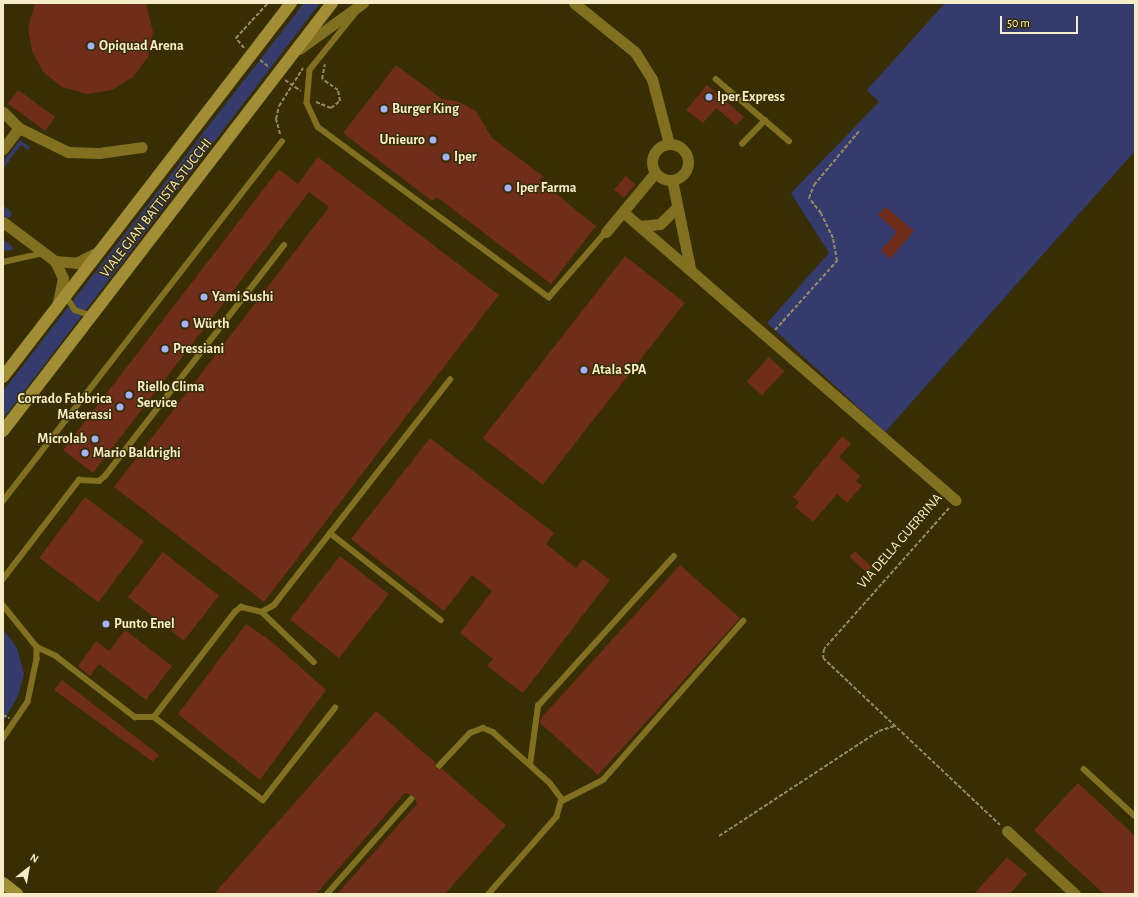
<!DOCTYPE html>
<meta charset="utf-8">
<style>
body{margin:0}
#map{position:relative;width:1138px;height:897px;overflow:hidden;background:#372e03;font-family:"Alegreya Sans",sans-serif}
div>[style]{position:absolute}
.green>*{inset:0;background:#353b6c}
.building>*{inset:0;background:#6f2d1a;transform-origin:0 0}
.path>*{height:2px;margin-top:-1px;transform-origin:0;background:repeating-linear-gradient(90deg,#938a62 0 4px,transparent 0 6px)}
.lane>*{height:5.5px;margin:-2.75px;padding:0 2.75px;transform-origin:2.75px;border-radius:2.75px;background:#81701f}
.street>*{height:11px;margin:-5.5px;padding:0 5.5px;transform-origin:5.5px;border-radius:5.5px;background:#81701f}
.street>.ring{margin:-5.5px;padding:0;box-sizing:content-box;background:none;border:11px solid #81701f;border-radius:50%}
.primary>*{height:12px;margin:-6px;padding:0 6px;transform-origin:6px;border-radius:6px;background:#a28e34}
.dots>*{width:11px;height:11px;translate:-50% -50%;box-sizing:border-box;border:2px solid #372e03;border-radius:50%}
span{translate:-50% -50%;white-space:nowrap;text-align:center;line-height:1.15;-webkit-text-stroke:3px #372e03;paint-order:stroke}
.poi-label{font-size:14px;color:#f6edc8;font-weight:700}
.left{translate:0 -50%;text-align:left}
.right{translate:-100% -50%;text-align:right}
.street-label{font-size:14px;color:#f6edc8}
.frame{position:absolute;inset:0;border:4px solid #f6edc8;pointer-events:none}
.north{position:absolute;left:8px;top:849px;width:40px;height:40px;-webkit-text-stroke:3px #372e03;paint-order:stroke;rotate:31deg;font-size:11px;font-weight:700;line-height:16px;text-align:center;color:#f6edc8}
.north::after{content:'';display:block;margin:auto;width:14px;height:18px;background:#f6edc8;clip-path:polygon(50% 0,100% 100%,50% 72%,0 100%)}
.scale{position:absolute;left:1000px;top:16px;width:78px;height:18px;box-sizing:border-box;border:2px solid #f6edc8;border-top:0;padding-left:5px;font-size:12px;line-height:14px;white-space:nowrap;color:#f6edc8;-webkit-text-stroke:3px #372e03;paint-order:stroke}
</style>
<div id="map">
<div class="green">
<i style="clip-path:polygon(304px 3px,320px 3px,3px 419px,3px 391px)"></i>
<i style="clip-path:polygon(945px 3px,1135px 3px,1135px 151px,885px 432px,767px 323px,829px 253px,791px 193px,879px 102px,867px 90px)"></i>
<i style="clip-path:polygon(20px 140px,30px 147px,28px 150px,21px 145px,3px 169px,3px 162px)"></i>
<i style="clip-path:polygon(3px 205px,12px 213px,10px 218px,3px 216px)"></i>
<i style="clip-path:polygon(3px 239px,12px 246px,13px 250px,3px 251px)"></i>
<i style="clip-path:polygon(3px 629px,17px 648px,24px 674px,18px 696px,3px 722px)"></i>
</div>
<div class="building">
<i style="clip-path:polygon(35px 3px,146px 3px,153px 32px,148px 57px,133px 77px,112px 90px,87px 94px,62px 87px,43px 72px,32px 51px,28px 28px)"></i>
<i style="clip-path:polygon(396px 65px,442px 99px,457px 101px,476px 111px,492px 138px,543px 176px,540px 181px,596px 226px,551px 284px,437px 197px,432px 201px,343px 133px)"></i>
<i style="clip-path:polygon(707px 85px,744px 117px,736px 125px,716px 108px,703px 123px,686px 110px)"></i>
<i style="left:18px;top:90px;width:46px;height:17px;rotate:36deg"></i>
<i style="clip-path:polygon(318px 157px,499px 295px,264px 602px,114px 487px,329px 207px,309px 192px,93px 473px,63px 450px,279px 169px,298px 184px)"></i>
<i style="left:626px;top:176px;width:13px;height:18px;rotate:42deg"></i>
<i style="clip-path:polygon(886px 207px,914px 231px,890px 259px,881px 250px,897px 232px,878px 215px)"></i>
<i style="left:625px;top:256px;width:76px;height:231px;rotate:38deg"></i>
<i style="left:769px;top:357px;width:21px;height:33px;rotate:43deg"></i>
<i style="clip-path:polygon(842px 436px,851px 444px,839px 457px,860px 476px,856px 481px,862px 486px,847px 503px,837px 494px,813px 522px,795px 507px,799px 502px,793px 497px)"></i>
<i style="clip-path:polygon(430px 438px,554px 533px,546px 544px,576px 568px,583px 559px,610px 580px,523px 693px,487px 666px,493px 659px,460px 633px,492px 591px,472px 575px,444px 611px,351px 539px)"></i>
<i style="left:85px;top:497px;width:74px;height:76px;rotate:37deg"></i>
<i style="left:855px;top:551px;width:23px;height:8px;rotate:43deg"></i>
<i style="left:163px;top:552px;width:71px;height:57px;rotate:38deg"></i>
<i style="left:340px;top:556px;width:62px;height:81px;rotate:38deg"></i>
<i style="clip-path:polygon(680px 565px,740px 618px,598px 775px,540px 723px,541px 718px)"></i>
<i style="clip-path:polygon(246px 624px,271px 641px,326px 690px,260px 780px,178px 714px)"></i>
<i style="clip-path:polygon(125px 630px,172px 666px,146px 700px,99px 664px,90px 676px,78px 666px,96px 641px,109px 651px)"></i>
<i style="clip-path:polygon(62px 680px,159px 755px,153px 762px,54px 690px)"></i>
<i style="clip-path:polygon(376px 711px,436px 763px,436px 769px,442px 769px,506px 825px,445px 894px,337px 894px,417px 804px,414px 796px,405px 793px,316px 894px,214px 894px)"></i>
<i style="clip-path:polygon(1078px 783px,1135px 836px,1135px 894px,1104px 894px,1034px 830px)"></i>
<i style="clip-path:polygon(1007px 857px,1027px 874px,1010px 894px,974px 894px)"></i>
</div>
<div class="path">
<i style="left:244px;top:48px;width:13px;rotate:-129deg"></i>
<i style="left:236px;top:38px;width:47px;rotate:-47.6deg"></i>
<i style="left:260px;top:60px;width:11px;rotate:38deg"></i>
<i style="left:285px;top:80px;width:19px;rotate:35deg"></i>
<i style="left:316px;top:102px;width:16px;rotate:22deg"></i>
<i style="left:331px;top:108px;width:11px;rotate:-38deg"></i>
<i style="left:340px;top:101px;width:11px;rotate:-100deg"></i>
<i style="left:338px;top:90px;width:19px;rotate:-145deg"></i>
<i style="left:322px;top:79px;width:15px;rotate:-79deg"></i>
<i style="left:280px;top:134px;width:16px;rotate:-105deg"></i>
<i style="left:276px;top:119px;width:13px;rotate:-77deg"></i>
<i style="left:279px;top:106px;width:45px;rotate:-57.7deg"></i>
<i style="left:775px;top:330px;width:93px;rotate:-48.1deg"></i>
<i style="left:837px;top:261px;width:23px;rotate:-100deg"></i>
<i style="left:833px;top:238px;width:28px;rotate:-116deg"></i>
<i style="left:821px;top:213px;width:19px;rotate:-129deg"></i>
<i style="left:809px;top:198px;width:14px;rotate:-69deg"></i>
<i style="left:814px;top:185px;width:72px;rotate:-50.1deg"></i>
<i style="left:949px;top:508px;width:188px;rotate:131.6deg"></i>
<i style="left:824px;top:649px;width:9px;rotate:96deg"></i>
<i style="left:823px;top:658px;width:243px;rotate:43.3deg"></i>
<i style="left:3px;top:715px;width:7px;rotate:27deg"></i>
<i style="left:719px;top:836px;width:191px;rotate:-33.3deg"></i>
<i style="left:879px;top:731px;width:16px;rotate:-18deg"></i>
</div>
<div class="lane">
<i style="left:356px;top:13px;width:73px;rotate:128.9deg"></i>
<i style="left:310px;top:70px;width:33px;rotate:95deg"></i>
<i style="left:307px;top:103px;width:26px;rotate:65deg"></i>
<i style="left:318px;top:127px;width:287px;rotate:36.4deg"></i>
<i style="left:549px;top:297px;width:86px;rotate:-48.8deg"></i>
<i style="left:716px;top:79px;width:96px;rotate:40.3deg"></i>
<i style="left:742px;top:144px;width:33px;rotate:-46deg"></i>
<i style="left:3px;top:262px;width:42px;rotate:-12.4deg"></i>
<i style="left:66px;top:296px;width:17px;rotate:57deg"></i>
<i style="left:75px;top:310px;width:18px;rotate:19deg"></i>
<i style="left:3px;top:501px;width:455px;rotate:-52.2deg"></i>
<i style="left:330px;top:533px;width:141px;rotate:38.1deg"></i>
<i style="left:3px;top:579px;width:125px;rotate:-52.5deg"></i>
<i style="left:79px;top:480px;width:20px;rotate:3deg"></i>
<i style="left:99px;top:481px;width:8px;rotate:-40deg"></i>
<i style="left:105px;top:476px;width:292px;rotate:-52.2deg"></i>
<i style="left:3px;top:605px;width:54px;rotate:51deg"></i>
<i style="left:37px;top:647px;width:12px;rotate:90deg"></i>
<i style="left:37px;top:659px;width:44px;rotate:101.8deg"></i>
<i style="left:28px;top:702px;width:45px;rotate:124deg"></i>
<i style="left:262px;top:612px;width:72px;rotate:43.9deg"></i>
<i style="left:37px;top:647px;width:21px;rotate:25deg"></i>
<i style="left:56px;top:656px;width:100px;rotate:37.7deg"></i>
<i style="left:135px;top:717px;width:19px"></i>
<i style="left:154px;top:717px;width:133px;rotate:-52.4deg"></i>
<i style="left:235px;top:612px;width:8px;rotate:-40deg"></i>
<i style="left:241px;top:607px;width:22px;rotate:13deg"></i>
<i style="left:262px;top:612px;width:14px;rotate:-30deg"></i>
<i style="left:274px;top:605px;width:286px;rotate:-52deg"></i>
<i style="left:154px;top:717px;width:137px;rotate:37.3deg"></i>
<i style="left:263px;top:800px;width:117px;rotate:-52deg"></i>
<i style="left:530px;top:765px;width:60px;rotate:-82.3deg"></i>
<i style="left:538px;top:706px;width:202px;rotate:-47.8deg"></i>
<i style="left:439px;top:766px;width:45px;rotate:-46.8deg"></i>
<i style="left:470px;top:733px;width:14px;rotate:-21deg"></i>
<i style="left:483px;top:728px;width:11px;rotate:22deg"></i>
<i style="left:493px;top:732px;width:76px;rotate:41.8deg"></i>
<i style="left:550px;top:783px;width:20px;rotate:53deg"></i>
<i style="left:562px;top:799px;width:19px;rotate:106deg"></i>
<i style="left:557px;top:817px;width:103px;rotate:131.4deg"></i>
<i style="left:1084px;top:769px;width:69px;rotate:42.7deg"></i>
<i style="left:562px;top:801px;width:46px;rotate:-27.1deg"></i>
<i style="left:603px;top:780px;width:212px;rotate:-48.6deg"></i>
<i style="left:327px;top:894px;width:127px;rotate:-48.5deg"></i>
</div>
<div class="street">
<i style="left:574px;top:3px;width:78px;rotate:38.8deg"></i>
<i style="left:635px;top:52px;width:32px;rotate:58deg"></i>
<i style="left:652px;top:79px;width:67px;rotate:75.3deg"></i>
<i style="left:299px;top:49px;width:79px;rotate:-35.7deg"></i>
<i style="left:3px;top:112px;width:23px;rotate:45deg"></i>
<i style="left:19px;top:128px;width:55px;rotate:26.1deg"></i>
<i style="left:68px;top:152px;width:31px;rotate:2deg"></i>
<i style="left:99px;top:153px;width:43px;rotate:-7.9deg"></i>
<i class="ring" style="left:652px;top:144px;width:25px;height:25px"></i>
<i style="left:3px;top:149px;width:26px;rotate:-53deg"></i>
<i style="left:672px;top:180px;width:90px;rotate:78.4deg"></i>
<i style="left:623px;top:212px;width:440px;rotate:40.9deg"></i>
<i style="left:3px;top:222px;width:65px;rotate:36.9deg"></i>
<i style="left:55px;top:261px;width:21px;rotate:5deg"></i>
<i style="left:76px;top:263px;width:25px;rotate:-27deg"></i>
<i style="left:640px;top:226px;width:20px;rotate:-6deg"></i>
<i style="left:660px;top:224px;width:24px;rotate:-45deg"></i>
<i style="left:606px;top:232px;width:77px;rotate:-50.3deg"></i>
<i style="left:55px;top:261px;width:19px;rotate:65deg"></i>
<i style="left:63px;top:278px;width:30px;rotate:102deg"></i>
<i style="left:1007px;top:831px;width:93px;rotate:42.8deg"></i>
</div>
<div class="primary">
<i style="left:3px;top:377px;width:472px;rotate:-52.4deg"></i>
<i style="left:3px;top:431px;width:540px;rotate:-52.45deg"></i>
<i style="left:3px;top:883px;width:18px;rotate:38deg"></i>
</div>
<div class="dots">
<i style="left:91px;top:46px;background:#a5b1fc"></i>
<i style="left:709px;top:97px;background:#a5b1fc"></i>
<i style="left:384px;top:109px;background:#a5b1fc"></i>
<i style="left:433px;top:140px;background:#a5b1fc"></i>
<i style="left:446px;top:157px;background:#a5b1fc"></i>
<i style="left:508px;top:188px;background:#a5b1fc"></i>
<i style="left:204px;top:297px;background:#a5b1fc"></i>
<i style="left:185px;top:324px;background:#a5b1fc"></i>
<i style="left:165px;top:349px;background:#a5b1fc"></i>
<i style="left:584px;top:370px;background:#a5b1fc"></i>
<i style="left:129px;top:395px;background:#a5b1fc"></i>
<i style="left:120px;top:407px;background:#a5b1fc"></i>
<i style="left:95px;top:439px;background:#a5b1fc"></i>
<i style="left:85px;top:453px;background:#a5b1fc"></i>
<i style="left:106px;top:624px;background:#a5b1fc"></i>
</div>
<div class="poi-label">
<span class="left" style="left:99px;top:46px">Opiquad Arena</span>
<span class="left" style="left:717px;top:97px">Iper Express</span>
<span class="left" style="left:392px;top:109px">Burger King</span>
<span class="right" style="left:425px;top:140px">Unieuro</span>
<span class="left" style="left:454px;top:157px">Iper</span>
<span class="left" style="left:516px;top:188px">Iper Farma</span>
<span class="left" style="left:212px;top:297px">Yami Sushi</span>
<span class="left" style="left:193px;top:324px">Würth</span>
<span class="left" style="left:173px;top:349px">Pressiani</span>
<span class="left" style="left:592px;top:370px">Atala SPA</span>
<span class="left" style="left:137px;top:395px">Riello Clima<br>Service</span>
<span class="right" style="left:112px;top:407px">Corrado Fabbrica<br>Materassi</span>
<span class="right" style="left:87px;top:439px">Microlab</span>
<span class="left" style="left:93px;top:453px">Mario Baldrighi</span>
<span class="left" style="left:114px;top:624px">Punto Enel</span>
</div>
<div class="street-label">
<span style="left:156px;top:208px;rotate:-52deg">VIALE GIAN BATTISTA STUCCHI</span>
<span style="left:900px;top:541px;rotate:-49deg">VIA DELLA GUERRINA</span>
</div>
<div class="frame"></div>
<div class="north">N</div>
<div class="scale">50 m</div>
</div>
